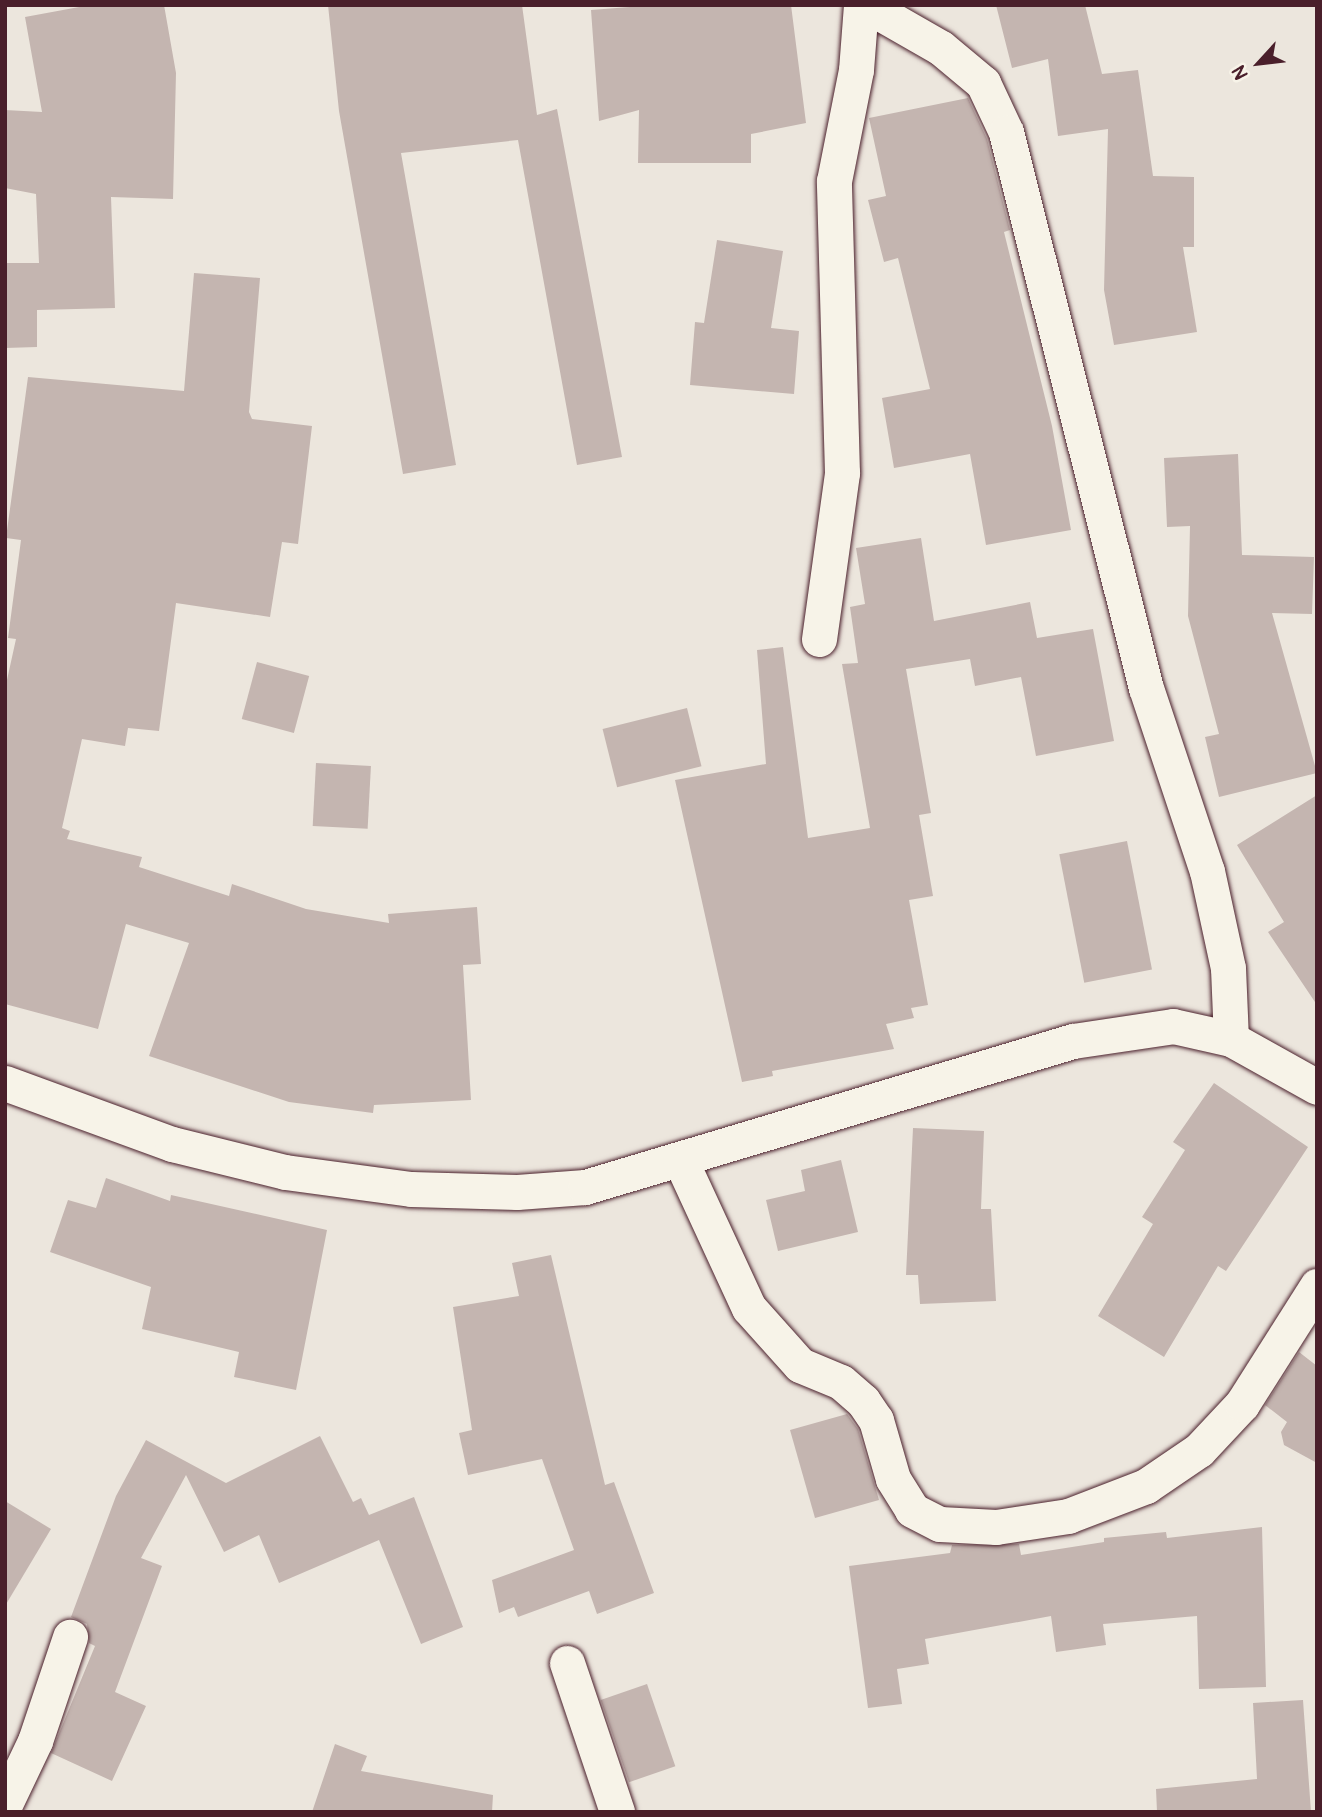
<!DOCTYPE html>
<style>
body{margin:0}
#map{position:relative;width:1322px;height:1817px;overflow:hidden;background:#ece6dd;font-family:Pangolin,sans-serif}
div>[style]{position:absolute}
.building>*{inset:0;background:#c4b5b0;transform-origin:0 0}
.roads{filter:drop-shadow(0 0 2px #4a1f2b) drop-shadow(0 0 2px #4a1f2b)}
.minor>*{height:35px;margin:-17.5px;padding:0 17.5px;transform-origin:17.5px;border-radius:17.5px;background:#f7f3e8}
span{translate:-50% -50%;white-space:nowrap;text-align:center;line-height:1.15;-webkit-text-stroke:5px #f7f3e8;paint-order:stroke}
.frame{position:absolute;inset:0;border:7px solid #4a1f2b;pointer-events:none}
.north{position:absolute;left:1224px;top:28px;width:70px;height:70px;-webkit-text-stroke:5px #f7f3e8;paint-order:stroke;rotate:243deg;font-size:19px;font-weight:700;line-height:28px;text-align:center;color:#4a1f2b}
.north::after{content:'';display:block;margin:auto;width:24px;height:32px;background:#4a1f2b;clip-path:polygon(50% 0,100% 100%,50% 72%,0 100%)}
</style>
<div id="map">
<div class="building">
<i style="clip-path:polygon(90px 5px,164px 5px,176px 73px,173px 199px,111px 197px,115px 308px,37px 310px,37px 347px,5px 348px,5px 263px,39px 263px,36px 194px,5px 188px,5px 110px,42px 112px,25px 17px)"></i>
<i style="clip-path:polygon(328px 5px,522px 5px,537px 115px,557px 109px,622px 457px,577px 465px,518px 140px,401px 153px,456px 465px,403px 474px,339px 111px)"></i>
<i style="clip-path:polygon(655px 5px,791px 5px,806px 123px,751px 134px,751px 163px,638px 163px,639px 110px,599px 121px,591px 10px)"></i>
<i style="clip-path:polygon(996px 5px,1085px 5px,1102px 74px,1138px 70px,1153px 176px,1194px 177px,1194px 247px,1183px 247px,1197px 332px,1114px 345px,1104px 290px,1108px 129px,1058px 136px,1048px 59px,1012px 68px)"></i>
<i style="clip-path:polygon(968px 98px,987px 139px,1010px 230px,1004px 232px,1052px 426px,1071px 530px,986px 545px,970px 454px,894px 468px,882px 398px,930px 389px,898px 258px,884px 262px,868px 200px,886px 196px,869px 118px)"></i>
<i style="clip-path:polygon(717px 240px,783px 251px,771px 328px,799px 331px,794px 394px,690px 385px,695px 322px,704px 323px)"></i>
<i style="clip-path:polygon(194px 273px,260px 278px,249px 412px,252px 419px,312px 426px,298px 544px,282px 542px,270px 617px,176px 603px,159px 731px,128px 728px,125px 746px,82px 739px,62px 828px,70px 831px,67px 839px,142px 857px,139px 867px,229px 896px,232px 884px,306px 909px,389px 923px,388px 914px,477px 907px,481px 964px,463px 965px,471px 1100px,374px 1105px,373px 1113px,289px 1102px,149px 1056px,189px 943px,126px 924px,98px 1029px,5px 1004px,5px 689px,16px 639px,8px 638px,21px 540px,6px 538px,28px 377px,184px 391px)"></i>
<i style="clip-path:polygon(1238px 454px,1242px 555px,1314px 557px,1312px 614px,1272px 613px,1317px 773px,1219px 797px,1205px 737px,1219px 734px,1188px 616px,1190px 526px,1167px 527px,1164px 458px)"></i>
<i style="clip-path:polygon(921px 538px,934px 621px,1030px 602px,1037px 638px,1093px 629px,1114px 741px,1036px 756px,1021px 677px,975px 686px,970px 659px,906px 669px,931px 813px,919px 815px,933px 896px,909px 900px,928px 1005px,911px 1008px,914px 1018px,886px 1024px,894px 1049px,772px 1071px,773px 1076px,742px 1082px,675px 780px,766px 764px,757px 650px,783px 647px,808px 838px,870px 828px,842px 664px,858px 663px,850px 607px,865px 604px,856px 548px)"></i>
<i style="left:257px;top:662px;width:54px;height:59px;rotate:15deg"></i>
<i style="left:687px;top:708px;width:60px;height:87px;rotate:76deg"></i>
<i style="left:316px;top:763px;width:55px;height:63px;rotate:3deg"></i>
<i style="clip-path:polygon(1317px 795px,1317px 1005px,1268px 932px,1284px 922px,1237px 845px)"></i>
<i style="left:1127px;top:841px;width:131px;height:69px;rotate:79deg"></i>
<i style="clip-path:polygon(1214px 1083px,1308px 1147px,1226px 1271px,1218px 1266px,1164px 1357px,1098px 1316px,1153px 1224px,1142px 1217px,1185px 1150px,1173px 1142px)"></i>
<i style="clip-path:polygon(913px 1128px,984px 1131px,981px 1209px,991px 1209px,996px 1301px,920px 1304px,918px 1275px,906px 1275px)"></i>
<i style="clip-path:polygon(841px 1160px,858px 1232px,778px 1251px,766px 1200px,805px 1191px,801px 1170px)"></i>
<i style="clip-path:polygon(106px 1178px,170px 1201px,171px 1195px,327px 1230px,296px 1390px,234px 1377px,239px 1352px,142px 1329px,151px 1287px,50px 1252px,68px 1200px,96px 1208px)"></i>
<i style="clip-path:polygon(551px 1255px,605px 1485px,614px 1482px,654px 1593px,597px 1614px,589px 1591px,518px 1617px,514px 1607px,499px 1613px,492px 1580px,574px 1550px,542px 1459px,468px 1475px,459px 1433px,472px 1430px,453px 1307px,519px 1296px,512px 1263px)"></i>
<i style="clip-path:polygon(1299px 1352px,1317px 1366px,1317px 1463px,1284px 1445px,1281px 1432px,1287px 1422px,1265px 1405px)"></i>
<i style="clip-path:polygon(847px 1414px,858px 1429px,879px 1500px,815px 1518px,790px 1430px)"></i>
<i style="clip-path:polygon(320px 1436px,353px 1502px,361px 1498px,369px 1515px,414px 1497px,463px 1627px,421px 1644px,379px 1540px,279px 1583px,259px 1535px,224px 1552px,186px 1475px,141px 1558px,162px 1566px,115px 1692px,146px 1706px,112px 1781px,51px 1753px,95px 1646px,89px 1643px,87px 1624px,71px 1617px,116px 1496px,146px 1440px,226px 1483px)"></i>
<i style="clip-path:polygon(5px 1501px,51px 1529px,5px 1606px)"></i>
<i style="clip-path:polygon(1262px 1527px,1266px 1687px,1199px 1689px,1197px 1616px,1103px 1624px,1106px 1645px,1056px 1652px,1051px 1616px,925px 1639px,929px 1664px,897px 1669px,902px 1704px,868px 1708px,849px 1566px,950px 1553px,952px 1545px,1019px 1544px,1021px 1555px,1104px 1542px,1104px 1538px,1166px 1532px,1167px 1538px)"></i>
<i style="left:647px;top:1684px;width:87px;height:49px;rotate:71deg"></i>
<i style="clip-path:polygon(1303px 1700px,1311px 1812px,1157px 1812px,1156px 1789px,1257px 1779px,1253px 1703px)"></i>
<i style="clip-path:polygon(335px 1744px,367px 1756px,361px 1771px,493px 1795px,492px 1812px,312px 1812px)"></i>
</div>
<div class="roads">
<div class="minor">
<i style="left:866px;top:5px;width:86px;rotate:29.8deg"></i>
<i style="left:941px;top:48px;width:55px;rotate:39.8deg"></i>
<i style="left:983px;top:83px;width:54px;rotate:64.9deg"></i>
<i style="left:1006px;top:132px;width:573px;rotate:75.87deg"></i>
<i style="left:1146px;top:688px;width:193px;rotate:71.6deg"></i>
<i style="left:1207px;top:871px;width:99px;rotate:77.8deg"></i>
<i style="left:1228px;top:968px;width:71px;rotate:87.6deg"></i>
<i style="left:819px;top:639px;width:168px;rotate:-82.1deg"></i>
<i style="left:842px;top:473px;width:292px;rotate:-91.6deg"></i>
<i style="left:834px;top:181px;width:113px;rotate:-78.8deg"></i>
<i style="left:856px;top:70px;width:65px;rotate:-85.6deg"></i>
<i style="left:5px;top:1083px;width:178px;rotate:20.1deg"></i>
<i style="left:172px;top:1144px;width:116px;rotate:13.9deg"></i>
<i style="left:285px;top:1172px;width:127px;rotate:7.7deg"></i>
<i style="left:411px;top:1189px;width:106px;rotate:1.6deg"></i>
<i style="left:517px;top:1192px;width:68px;rotate:-4.2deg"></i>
<i style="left:585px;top:1187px;width:509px;rotate:-16.66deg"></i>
<i style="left:1073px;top:1041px;width:101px;rotate:-8.5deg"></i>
<i style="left:1173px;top:1026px;width:59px;rotate:12.6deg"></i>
<i style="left:1231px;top:1039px;width:98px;rotate:29.2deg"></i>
<i style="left:680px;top:1159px;width:164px;rotate:65.2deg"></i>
<i style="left:749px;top:1308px;width:76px;rotate:48.2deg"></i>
<i style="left:800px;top:1365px;width:44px;rotate:22.5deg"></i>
<i style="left:841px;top:1382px;width:29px;rotate:41deg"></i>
<i style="left:863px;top:1401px;width:23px;rotate:56deg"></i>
<i style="left:876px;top:1420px;width:61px;rotate:73.9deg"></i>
<i style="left:893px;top:1479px;width:36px;rotate:58deg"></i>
<i style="left:912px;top:1510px;width:31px;rotate:27deg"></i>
<i style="left:940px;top:1524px;width:56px;rotate:3.1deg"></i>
<i style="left:996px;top:1527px;width:73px;rotate:-8.7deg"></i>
<i style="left:1068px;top:1516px;width:84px;rotate:-21deg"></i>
<i style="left:1146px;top:1486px;width:64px;rotate:-34.2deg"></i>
<i style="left:1199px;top:1450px;width:63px;rotate:-46.9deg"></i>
<i style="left:1242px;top:1404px;width:140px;rotate:-57.6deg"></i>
<i style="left:567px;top:1663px;width:157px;rotate:71.4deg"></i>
<i style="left:5px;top:1804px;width:70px;rotate:-64.5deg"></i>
<i style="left:35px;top:1741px;width:110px;rotate:-71.4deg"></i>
</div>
</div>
<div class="frame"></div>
<div class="north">N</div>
</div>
